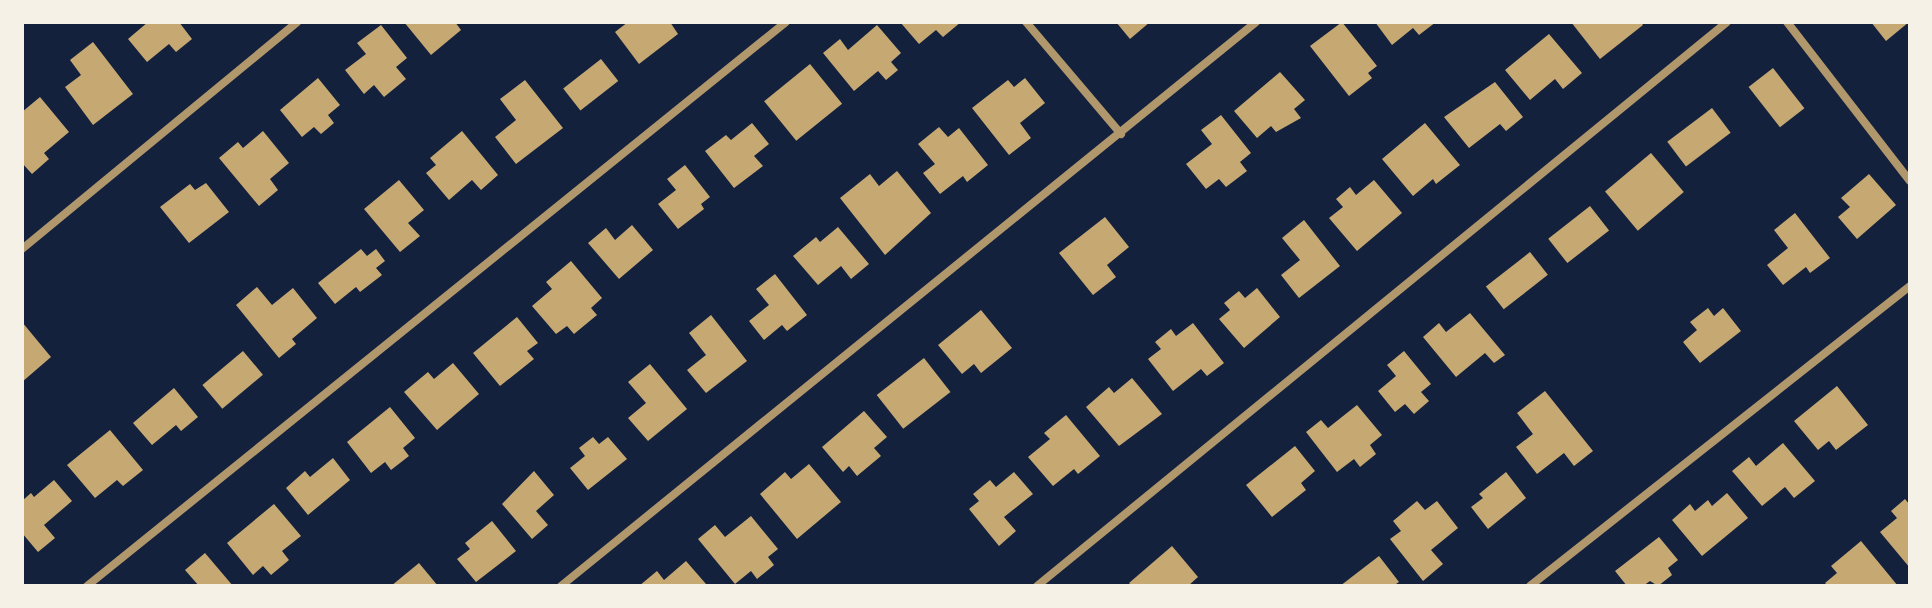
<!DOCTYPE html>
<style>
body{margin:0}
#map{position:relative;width:1932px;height:608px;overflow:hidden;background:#14213d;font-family:Jost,sans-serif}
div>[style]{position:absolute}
.building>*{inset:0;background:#c6a872;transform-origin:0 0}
.minor>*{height:8px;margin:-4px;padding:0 4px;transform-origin:4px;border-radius:4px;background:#b1986c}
span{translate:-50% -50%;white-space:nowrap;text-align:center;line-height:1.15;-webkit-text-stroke:8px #f6f1e7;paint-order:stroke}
.frame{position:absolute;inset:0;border:24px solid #f6f1e7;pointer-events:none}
</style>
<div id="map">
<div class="building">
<i style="clip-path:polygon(148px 22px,179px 22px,192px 39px,176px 52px,169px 44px,147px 62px,128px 39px)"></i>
<i style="clip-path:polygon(404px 22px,455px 22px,461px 30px,431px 55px)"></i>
<i style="clip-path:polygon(628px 22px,670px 22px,678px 34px,639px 64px,615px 32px)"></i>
<i style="clip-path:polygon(900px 22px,961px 22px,943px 37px,936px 30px,919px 44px)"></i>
<i style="clip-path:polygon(1116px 22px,1150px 22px,1130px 39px)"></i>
<i style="clip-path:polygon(1342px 22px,1377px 66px,1368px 73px,1372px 78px,1349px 96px,1310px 46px)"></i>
<i style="clip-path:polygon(1375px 22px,1436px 22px,1419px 35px,1413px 28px,1392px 45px)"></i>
<i style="clip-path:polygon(1571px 22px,1641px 22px,1643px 25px,1600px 59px)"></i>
<i style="clip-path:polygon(1871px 22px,1909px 22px,1886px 41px)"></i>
<i style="clip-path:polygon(381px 25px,407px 58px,396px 67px,406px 79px,384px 97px,374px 85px,364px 94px,345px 70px,366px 54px,357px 43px)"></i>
<i style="clip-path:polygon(877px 25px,901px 53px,891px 62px,898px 70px,886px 80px,878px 71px,854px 91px,823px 53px,840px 39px,848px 50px)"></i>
<i style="clip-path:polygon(1549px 34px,1582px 73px,1563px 89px,1555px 79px,1530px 100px,1505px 70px)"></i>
<i style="clip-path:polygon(93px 42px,133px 94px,93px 125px,65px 87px,81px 75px,70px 60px)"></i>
<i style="left:601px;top:59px;width:28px;height:48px;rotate:52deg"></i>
<i style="left:810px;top:64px;width:51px;height:59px;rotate:51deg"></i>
<i style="left:1773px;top:68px;width:51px;height:31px;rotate:52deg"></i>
<i style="clip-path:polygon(1280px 72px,1305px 100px,1294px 109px,1301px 118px,1276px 132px,1271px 126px,1257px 138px,1234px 111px)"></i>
<i style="clip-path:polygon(318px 78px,340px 105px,328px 115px,334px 123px,321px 134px,314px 127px,302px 137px,280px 110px)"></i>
<i style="clip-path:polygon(1025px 78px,1045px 103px,1020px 123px,1031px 138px,1009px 155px,972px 108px,1008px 80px,1014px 87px)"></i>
<i style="clip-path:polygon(525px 80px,563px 128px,516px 164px,495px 137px,516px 120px,500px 99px)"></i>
<i style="clip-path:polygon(1495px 82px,1523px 117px,1506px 131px,1500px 124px,1469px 148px,1444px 117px)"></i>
<i style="clip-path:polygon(40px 97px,69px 132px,44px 153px,49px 159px,32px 174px,22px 163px,22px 112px)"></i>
<i style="left:1712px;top:108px;width:31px;height:56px;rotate:53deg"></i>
<i style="clip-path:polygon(1221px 115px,1251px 153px,1240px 162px,1247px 171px,1226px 187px,1219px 179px,1206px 189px,1186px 164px,1212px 144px,1201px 130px)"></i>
<i style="clip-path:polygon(752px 123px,769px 144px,754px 156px,763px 166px,734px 188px,705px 151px,726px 135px,731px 140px)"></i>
<i style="clip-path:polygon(1425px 123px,1460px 165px,1436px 184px,1433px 179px,1413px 196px,1382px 159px)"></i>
<i style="clip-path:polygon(939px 127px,948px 137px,959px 128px,988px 165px,967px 182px,963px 176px,940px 194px,923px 173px,935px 164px,918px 144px)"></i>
<i style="clip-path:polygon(263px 131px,289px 163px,270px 179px,278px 190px,259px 206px,219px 158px,238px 142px,243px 148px)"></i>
<i style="clip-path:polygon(462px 131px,498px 175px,481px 190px,472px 180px,449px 200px,426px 173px,436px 165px,430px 158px)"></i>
<i style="left:1651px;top:153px;width:51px;height:60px;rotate:50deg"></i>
<i style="clip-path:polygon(685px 165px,710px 197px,701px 204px,704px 209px,678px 229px,658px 204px,676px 190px,667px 179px)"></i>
<i style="clip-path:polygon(897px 171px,931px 213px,885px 255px,840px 198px,870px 174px,879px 186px)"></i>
<i style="clip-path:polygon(1869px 174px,1896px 205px,1857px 239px,1838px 217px,1850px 207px,1841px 198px)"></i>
<i style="clip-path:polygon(399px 180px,424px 210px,408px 223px,420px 236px,400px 252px,364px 209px)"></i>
<i style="clip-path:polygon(1374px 180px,1402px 213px,1357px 251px,1329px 218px,1343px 207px,1336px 199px,1350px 187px,1356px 195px)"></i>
<i style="clip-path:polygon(206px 183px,229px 212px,189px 243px,160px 207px,190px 184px,195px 190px)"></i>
<i style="left:1590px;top:206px;width:31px;height:53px;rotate:52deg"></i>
<i style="clip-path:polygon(1795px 213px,1830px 258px,1810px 273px,1806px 267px,1783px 285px,1767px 265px,1788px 248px,1774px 230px)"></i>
<i style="clip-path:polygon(1105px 217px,1129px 247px,1107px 265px,1116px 277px,1093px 295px,1059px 253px)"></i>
<i style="clip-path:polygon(1304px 220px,1340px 266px,1299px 298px,1281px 275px,1300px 260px,1282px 238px)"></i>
<i style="clip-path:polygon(632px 225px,653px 250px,619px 279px,588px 243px,606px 228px,615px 240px)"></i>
<i style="clip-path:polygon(838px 227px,869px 264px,851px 279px,841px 266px,818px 285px,793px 256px,816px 237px,820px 242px)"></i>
<i style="clip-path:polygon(361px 249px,367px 256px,376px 249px,385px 261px,376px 268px,382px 275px,360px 292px,356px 287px,335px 304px,318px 283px)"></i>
<i style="left:1530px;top:252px;width:29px;height:56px;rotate:52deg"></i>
<i style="clip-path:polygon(571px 261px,602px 298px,591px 308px,597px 315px,574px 334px,567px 326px,556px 334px,532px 306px,552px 289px,546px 282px)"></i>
<i style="clip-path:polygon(775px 274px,807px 315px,787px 331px,782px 325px,764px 340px,749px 321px,769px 305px,756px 289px)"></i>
<i style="clip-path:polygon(257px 287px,272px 305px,293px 288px,317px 318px,292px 339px,296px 344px,279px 358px,236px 305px)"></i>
<i style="clip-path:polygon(1257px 288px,1280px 317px,1244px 348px,1219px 319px,1230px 310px,1224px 303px,1239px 291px,1245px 298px)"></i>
<i style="clip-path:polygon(1708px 308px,1714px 316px,1723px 308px,1741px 331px,1700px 363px,1683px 342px,1697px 330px,1690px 322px)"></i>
<i style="clip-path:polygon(981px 310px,1012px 348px,981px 373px,974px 364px,962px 374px,938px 345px)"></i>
<i style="clip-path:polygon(1470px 313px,1505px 355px,1494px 363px,1485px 353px,1456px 377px,1423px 337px,1439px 323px,1446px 332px)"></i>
<i style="clip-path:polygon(711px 315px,747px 361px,706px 393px,687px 370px,706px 355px,689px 333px)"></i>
<i style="clip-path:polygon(517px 317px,538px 343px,527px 351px,534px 359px,500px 386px,473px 353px)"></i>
<i style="clip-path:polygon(22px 322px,51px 357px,22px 382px)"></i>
<i style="clip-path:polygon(1193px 323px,1224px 363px,1207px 376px,1201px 369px,1173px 391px,1148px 359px,1161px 349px,1155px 342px,1171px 329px,1176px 336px)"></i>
<i style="left:243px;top:351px;width:31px;height:53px;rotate:50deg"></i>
<i style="clip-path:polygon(1404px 351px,1431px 384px,1421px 392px,1429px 401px,1414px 414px,1405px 404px,1395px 412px,1378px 391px,1396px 376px,1387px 365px)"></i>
<i style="left:924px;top:358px;width:43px;height:60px;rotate:52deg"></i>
<i style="clip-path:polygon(453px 363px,479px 394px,437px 430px,404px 392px,428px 372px,434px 379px)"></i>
<i style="clip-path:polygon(650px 364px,687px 409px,648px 441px,628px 418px,646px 403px,628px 382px)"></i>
<i style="clip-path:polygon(1132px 378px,1162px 414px,1119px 446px,1086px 407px,1109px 387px,1114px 393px)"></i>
<i style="clip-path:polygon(1837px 386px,1868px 425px,1836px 450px,1829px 441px,1818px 450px,1794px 421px)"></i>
<i style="clip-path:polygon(174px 388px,198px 417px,181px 431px,176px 425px,152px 445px,133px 423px)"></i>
<i style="clip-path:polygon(1545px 391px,1593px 451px,1574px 466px,1564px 453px,1537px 474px,1516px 447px,1533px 434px,1517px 413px)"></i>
<i style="clip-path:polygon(1357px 405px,1382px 435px,1370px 445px,1376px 454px,1360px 467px,1354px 459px,1337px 472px,1306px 432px,1321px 420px,1328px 428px)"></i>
<i style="clip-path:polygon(390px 407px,415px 438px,403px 448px,409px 456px,391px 470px,385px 462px,371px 473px,347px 442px)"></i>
<i style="clip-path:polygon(864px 411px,887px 437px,874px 448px,881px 456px,857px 476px,849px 466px,843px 472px,822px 447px)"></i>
<i style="clip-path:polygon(1066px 415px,1100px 456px,1078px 474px,1074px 469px,1053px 486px,1028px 457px,1050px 439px,1044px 433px)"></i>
<i style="clip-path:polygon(110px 430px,143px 470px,123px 486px,117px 480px,95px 498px,67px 465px)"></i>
<i style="clip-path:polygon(593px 437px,599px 444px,608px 437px,627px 459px,588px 490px,570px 468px,585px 456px,579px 448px)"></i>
<i style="clip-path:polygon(1783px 443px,1815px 481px,1794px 498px,1785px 487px,1762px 506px,1732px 471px,1749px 457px,1756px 466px)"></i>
<i style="clip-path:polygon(1295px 446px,1315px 471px,1301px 483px,1306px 490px,1272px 517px,1246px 485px)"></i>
<i style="clip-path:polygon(333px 458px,350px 480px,308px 515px,286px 488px,305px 471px,310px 477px)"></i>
<i style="clip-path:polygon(809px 464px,841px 502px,797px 539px,760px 494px,785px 472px,791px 479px)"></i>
<i style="clip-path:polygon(534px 471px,554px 495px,536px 511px,548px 525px,532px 539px,502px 504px)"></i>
<i style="clip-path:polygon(1014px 472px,1033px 494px,1004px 517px,1016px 531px,999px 546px,969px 509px,979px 501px,973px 494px,990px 480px,996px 487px)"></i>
<i style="clip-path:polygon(1506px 472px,1526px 498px,1488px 529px,1471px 507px,1483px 498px,1479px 494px)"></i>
<i style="clip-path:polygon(54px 480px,72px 501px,44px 525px,55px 538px,38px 552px,22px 533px,22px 501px,31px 493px,34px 497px)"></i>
<i style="clip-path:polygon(1727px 493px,1748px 518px,1702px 556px,1672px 520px,1690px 504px,1695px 511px,1708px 500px,1712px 506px)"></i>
<i style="clip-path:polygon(1905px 499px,1910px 505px,1910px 568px,1880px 532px,1897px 518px,1891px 511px)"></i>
<i style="clip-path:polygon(1417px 501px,1425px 510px,1437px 501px,1458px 528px,1431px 550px,1443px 564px,1423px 581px,1390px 539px,1401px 531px,1393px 521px)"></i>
<i style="clip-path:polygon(274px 504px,301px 536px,282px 551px,289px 560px,271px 575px,263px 566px,253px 575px,227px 543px)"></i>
<i style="clip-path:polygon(751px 516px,778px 549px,768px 557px,774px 565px,757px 579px,751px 571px,735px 584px,698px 539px,715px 525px,725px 537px)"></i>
<i style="clip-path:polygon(492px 521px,516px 551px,476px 582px,457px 559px,470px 549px,465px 543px)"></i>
<i style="clip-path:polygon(1659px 537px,1678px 560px,1668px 568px,1672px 575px,1658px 586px,1650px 581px,1643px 586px,1627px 586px,1615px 571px)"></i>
<i style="clip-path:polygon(1861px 541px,1898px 586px,1828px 586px,1825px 583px,1837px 573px,1831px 566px)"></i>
<i style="clip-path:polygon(1172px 546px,1198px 577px,1188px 586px,1132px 586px,1129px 583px)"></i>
<i style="clip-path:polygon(205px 553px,233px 586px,199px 586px,185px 570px)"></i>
<i style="clip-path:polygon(1379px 556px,1399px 582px,1393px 586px,1340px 586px)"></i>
<i style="clip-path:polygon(686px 561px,706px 584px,703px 586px,639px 586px,657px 571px,664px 580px)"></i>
<i style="clip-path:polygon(419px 563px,438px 586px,391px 586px)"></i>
</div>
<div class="minor">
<i style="left:1026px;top:22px;width:147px;rotate:49.7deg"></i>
<i style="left:1787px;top:22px;width:201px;rotate:52.3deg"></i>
<i style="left:22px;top:249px;width:357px;rotate:-39.5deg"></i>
<i style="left:87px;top:586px;width:898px;rotate:-38.9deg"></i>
<i style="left:561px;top:586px;width:895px;rotate:-39.06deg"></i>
<i style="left:1037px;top:586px;width:891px;rotate:-39.26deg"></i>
<i style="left:1530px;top:586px;width:484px;rotate:-38.3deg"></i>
</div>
<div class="frame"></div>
</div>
